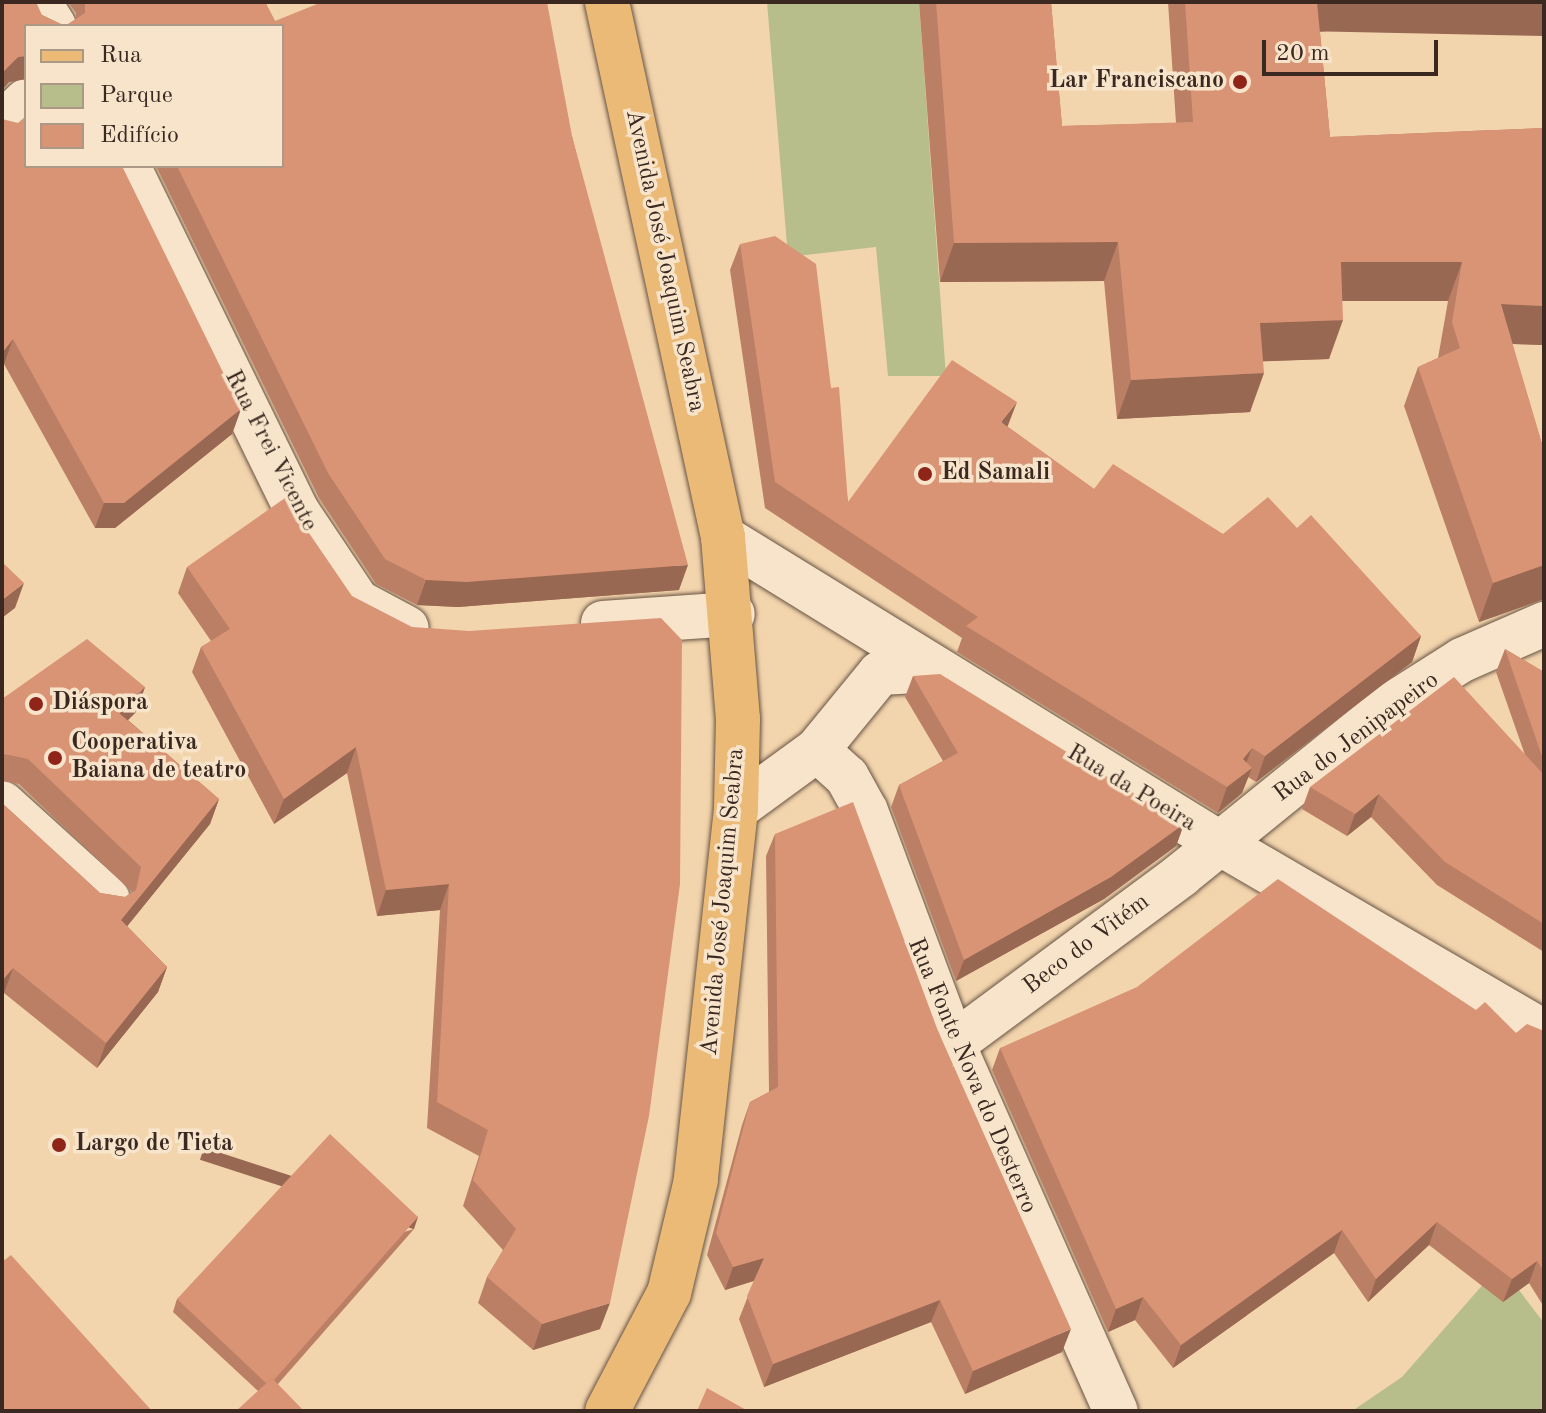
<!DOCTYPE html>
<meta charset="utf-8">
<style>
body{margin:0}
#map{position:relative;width:1546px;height:1413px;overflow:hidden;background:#f3d5ad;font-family:"Old Standard TT",serif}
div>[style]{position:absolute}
.green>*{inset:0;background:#b8be8b}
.roads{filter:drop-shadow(0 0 2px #685344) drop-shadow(0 0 2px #685344)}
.minor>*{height:44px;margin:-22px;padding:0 22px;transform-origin:22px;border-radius:22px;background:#f7e4ca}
.major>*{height:44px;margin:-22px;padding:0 22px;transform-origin:22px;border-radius:22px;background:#eaba76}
.wall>*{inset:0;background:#bb7f65}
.shaded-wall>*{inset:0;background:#986852;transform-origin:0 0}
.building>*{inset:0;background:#d99475}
.dots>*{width:22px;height:22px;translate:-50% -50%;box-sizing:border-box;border:4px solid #f7e4ca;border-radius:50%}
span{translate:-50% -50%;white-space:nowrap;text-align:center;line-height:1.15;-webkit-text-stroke:7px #f7e4ca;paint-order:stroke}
.poi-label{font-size:24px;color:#3a2821;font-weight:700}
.right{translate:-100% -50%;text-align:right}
.left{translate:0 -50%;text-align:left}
.street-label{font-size:24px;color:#3a2821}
.frame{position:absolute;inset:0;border:4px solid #3a2821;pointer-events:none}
.legend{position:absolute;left:24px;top:24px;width:260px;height:144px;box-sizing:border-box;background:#f7e4ca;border:2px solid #ab9986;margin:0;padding:10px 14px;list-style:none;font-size:24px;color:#3a2821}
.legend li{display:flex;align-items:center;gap:16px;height:40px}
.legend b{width:40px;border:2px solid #ab9986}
.scale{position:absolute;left:1262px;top:40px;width:176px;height:36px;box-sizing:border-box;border:4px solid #3a2821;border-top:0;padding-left:10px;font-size:24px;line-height:28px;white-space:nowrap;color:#3a2821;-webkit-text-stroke:6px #f7e4ca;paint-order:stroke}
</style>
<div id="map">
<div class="green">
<i style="clip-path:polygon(767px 2px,919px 2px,946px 376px,888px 376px,876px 247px,788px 257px)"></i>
<i style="clip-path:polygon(1500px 1265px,1544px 1323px,1544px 1411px,1352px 1411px,1402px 1377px)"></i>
</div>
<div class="roads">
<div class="minor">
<i style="left:39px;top:2px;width:28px;rotate:58deg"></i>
<i style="left:2px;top:124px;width:33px;rotate:-44deg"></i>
<i style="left:128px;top:166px;width:384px;rotate:63.9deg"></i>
<i style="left:297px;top:511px;width:110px;rotate:56.2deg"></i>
<i style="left:358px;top:602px;width:55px;rotate:28deg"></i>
<i style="left:723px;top:537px;width:585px;rotate:31.65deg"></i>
<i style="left:1221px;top:844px;width:374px;rotate:30.2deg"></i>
<i style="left:603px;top:623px;width:130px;rotate:-4deg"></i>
<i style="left:817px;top:750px;width:40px;rotate:42deg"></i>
<i style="left:847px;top:777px;width:39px;rotate:61deg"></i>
<i style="left:866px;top:811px;width:249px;rotate:69.5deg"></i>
<i style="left:953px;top:1044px;width:402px;rotate:66.1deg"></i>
<i style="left:2px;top:803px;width:143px;rotate:42.2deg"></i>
<i style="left:736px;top:809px;width:100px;rotate:-36.1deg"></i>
<i style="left:817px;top:750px;width:99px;rotate:-50.7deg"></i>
<i style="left:880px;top:673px;width:55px;rotate:-3.1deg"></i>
<i style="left:953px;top:1044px;width:284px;rotate:-36.5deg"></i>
<i style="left:1181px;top:875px;width:270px;rotate:-39deg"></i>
<i style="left:1391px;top:705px;width:84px;rotate:-32.4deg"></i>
<i style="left:1462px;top:660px;width:90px;rotate:-23.7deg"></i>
</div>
<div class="major">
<i style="left:607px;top:2px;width:547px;rotate:77.77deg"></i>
<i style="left:723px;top:537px;width:183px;rotate:85.3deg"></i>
<i style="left:738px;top:719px;width:90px;rotate:91.3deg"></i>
<i style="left:736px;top:809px;width:373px;rotate:96.2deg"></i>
<i style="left:696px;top:1180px;width:116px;rotate:103.4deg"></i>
<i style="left:669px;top:1293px;width:133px;rotate:117.7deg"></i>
</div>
</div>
<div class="wall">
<i style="clip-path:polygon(2px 2px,42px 15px,65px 26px,76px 19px,76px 13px,68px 2px,265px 2px,275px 21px,572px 136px,679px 590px,458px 607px,417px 605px,376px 584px,319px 498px,156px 166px,282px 166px,26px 26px,26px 79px,9px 82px,2px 90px)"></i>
<i style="clip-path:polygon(919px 2px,1051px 2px,1062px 126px,1176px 123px,1168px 2px,1544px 2px,1320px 32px,1330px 137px,1544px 128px,1544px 345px,1512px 344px,1544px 451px,1544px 599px,1479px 622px,1404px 406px,1418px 367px,1438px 358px,1448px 301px,1342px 301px,1329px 359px,1263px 361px,1250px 412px,1117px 419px,1104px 281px,940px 282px)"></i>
<i style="clip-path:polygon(2px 119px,241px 409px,232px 434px,115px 528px,95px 528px,4px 364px,2px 366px)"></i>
<i style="clip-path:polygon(740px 244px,831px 388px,848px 502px,1008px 427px,1094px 489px,1223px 534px,1297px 528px,1421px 636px,1412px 662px,1256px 782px,1248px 777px,1242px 793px,1218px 813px,957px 652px,962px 638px,765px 508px,730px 270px)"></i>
<i style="clip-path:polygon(187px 567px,352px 596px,600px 1329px,533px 1350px,478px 1303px,487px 1277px,503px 1250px,463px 1206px,479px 1156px,427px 1128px,440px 910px,377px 916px,347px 773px,274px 824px,192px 672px,201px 647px,211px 641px,178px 593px)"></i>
<i style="clip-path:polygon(1505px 649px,1544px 672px,1544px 952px,1437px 885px,1371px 817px,1347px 836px,1302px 809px,1310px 787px,1525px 755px,1496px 672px)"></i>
<i style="clip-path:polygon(913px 676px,1184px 824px,1176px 846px,1104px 899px,956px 981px,891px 807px,899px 785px,943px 761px,905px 697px)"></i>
<i style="clip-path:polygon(145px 687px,136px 712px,128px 720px,219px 799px,210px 824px,127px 926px,167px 967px,158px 992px,97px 1068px,4px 993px,2px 803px,100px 893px,125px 897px,132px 892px,19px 784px,2px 781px,2px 699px)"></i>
<i style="clip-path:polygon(775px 834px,938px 1031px,1062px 1352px,965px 1394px,931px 1322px,764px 1387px,739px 1319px,754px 1281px,725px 1290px,707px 1255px,742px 1125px,750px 1102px,769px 1092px,766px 856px)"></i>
<i style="clip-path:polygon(1476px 1010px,1516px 1033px,1544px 1031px,1544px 1307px,1529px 1283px,1503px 1302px,1429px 1245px,1368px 1302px,1334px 1253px,1173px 1368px,1135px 1320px,1108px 1332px,992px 1070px,1000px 1048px)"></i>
<i style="clip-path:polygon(414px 1229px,278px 1384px,258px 1391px,173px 1312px,177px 1299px)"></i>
</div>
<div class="shaded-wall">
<i style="clip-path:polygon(1313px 2px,1544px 2px,1544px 36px,1302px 31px)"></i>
<i style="clip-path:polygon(26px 56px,26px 79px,9px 82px,2px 90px,2px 73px,18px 57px)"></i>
<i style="clip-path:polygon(1118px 242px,1104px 281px,940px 282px,954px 243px)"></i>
<i style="clip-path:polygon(1341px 262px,1462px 262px,1448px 301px,1327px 301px)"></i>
<i style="clip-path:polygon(1501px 304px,1544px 306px,1544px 345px,1486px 343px)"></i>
<i style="clip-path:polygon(1343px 320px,1329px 359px,1246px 362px,1260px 323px)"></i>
<i style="clip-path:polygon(13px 339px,4px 364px,2px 366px,2px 353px)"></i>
<i style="clip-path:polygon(1264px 373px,1250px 412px,1117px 419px,1131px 380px)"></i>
<i style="clip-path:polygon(1017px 402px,1007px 428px,1001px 422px)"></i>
<i style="clip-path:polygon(241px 409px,232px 434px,115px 528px,95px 528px,104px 503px)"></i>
<i style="clip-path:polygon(688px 565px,679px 590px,458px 607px,417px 605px,426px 580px)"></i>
<i style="clip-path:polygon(1544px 565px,1544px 599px,1479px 622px,1493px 583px)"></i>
<i style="clip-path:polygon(24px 583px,15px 608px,2px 618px,2px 600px)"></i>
<i style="clip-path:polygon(1421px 636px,1412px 662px,1256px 782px,1265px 756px)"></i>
<i style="clip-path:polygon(145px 687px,136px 712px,110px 738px,119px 713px)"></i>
<i style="clip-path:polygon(356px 747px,347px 773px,274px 824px,284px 799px)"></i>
<i style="clip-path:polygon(1252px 748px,1242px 774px,1252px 768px,1242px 793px,1218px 813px,1227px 787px,1243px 759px)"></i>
<i style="clip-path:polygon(1379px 794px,1371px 817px,1347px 836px,1355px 814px)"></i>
<i style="clip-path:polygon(219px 799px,210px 824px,112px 945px,121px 920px)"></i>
<i style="clip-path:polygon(1184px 824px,1176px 846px,1104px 899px,956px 981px,964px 960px)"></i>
<i style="clip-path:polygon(449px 884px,440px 910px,377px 916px,386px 890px)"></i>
<i style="clip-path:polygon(167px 967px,158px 992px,97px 1068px,106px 1043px)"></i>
<i style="clip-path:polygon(13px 968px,4px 993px,2px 995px,2px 981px)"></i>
<i style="left:418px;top:1217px;width:13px;height:225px;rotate:108deg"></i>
<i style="clip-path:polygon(1437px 1222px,1429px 1245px,1368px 1302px,1376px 1279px)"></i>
<i style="clip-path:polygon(1342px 1230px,1334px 1253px,1173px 1368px,1181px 1345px)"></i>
<i style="clip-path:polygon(764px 1258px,756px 1280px,725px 1290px,733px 1267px)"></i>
<i style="clip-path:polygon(1537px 1261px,1529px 1283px,1503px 1302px,1512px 1279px)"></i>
<i style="clip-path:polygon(1143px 1297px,1135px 1320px,1108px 1332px,1116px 1309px)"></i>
<i style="clip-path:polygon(940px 1300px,931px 1322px,764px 1387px,773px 1364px)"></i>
<i style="clip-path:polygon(610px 1303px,600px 1329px,533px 1350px,542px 1324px)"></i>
<i style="clip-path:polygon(1071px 1329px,1062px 1352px,965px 1394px,973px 1371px)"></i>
</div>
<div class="building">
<i style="clip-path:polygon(2px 2px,36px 2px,42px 15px,65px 26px,85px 13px,85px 2px,265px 2px,275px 21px,322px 2px,547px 2px,572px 136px,688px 565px,467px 582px,426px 580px,385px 559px,328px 473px,177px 166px,282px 166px,282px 26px,26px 26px,26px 56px,18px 57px,2px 73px)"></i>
<i style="clip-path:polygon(936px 2px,1051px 2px,1062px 126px,1193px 122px,1185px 2px,1317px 2px,1330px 137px,1544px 128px,1544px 306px,1501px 304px,1544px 451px,1544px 565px,1493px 583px,1418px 367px,1460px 348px,1452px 322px,1462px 262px,1341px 262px,1343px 320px,1260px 323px,1264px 373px,1131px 380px,1118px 242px,954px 243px)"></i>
<i style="clip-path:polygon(26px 116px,26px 166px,122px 166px,241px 409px,124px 503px,104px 503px,13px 339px,2px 353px,2px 119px,18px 123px)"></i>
<i style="clip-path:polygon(775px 236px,816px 264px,831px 388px,839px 387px,848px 502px,952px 360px,1017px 402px,1001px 422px,1094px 489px,1113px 464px,1223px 534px,1268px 497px,1297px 528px,1311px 515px,1421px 636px,1265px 756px,1252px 748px,1243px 759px,1252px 768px,1227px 787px,966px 626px,978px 617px,775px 482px,740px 244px)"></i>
<i style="clip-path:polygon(285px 498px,352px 596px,412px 627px,469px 631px,661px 618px,682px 640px,680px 884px,649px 1116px,610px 1303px,542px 1324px,487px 1277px,516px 1229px,473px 1180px,488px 1130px,437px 1102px,449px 884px,386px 890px,356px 747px,284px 799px,201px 647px,230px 629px,187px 567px)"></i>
<i style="clip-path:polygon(2px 562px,24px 583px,2px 600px)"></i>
<i style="clip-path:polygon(87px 639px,145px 687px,119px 713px,219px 799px,121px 920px,167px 967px,106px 1043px,13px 968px,2px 981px,2px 803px,100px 893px,125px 897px,136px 890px,141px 867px,28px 759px,4px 754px,2px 756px,2px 699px)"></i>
<i style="clip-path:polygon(1505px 649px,1544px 672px,1544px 762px)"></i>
<i style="clip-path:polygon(940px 674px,1184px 824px,1111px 877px,964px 960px,899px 785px,958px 753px,913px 676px)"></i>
<i style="clip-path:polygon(1454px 677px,1544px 775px,1544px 924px,1445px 862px,1379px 794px,1355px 814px,1310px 787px)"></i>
<i style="clip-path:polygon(853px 802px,938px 1031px,1071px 1329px,973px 1371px,940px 1300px,773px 1364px,747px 1296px,764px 1258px,733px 1267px,716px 1233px,750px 1102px,778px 1087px,775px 834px)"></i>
<i style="clip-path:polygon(1278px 879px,1476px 1010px,1485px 1002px,1516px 1033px,1527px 1024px,1544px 1031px,1544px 1271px,1537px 1261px,1512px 1279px,1437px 1222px,1376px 1279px,1342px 1230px,1181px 1345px,1143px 1297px,1116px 1309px,1000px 1048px,1137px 987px)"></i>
<i style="clip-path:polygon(330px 1134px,418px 1217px,274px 1380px,272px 1378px,266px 1383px,177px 1299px)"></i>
<i style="clip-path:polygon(11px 1255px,152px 1411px,2px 1411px,2px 1262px)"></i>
<i style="clip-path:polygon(272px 1378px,304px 1411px,236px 1411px)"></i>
<i style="clip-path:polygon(707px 1388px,748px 1411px,697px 1411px)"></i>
</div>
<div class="dots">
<i style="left:1240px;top:82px;background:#8f2418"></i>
<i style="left:925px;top:474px;background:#8f2418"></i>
<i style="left:36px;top:704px;background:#8f2418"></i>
<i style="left:55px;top:758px;background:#8f2418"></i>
<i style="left:59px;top:1145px;background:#8f2418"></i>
</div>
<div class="poi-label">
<span class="right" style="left:1224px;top:82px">Lar Franciscano</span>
<span class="left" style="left:941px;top:474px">Ed Samali</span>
<span class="left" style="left:52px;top:704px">Diáspora</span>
<span class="left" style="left:71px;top:758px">Cooperativa<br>Baiana de teatro</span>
<span class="left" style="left:75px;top:1145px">Largo de Tieta</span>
</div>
<div class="street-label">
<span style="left:664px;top:261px;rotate:78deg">Avenida José Joaquim Seabra</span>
<span style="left:270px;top:451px;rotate:63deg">Rua Frei Vicente</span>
<span style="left:1357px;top:738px;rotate:-37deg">Rua do Jenipapeiro</span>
<span style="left:1131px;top:789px;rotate:31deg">Rua da Poeira</span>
<span style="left:724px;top:902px;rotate:-85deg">Avenida José Joaquim Seabra</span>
<span style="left:1087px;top:945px;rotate:-37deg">Beco do Vitém</span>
<span style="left:971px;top:1076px;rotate:67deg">Rua Fonte Nova do Desterro</span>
</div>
<div class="frame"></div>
<ul class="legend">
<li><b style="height:10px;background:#eaba76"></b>Rua</li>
<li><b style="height:22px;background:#b8be8b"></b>Parque</li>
<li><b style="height:22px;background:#d99475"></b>Edifício</li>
</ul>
<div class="scale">20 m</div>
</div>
